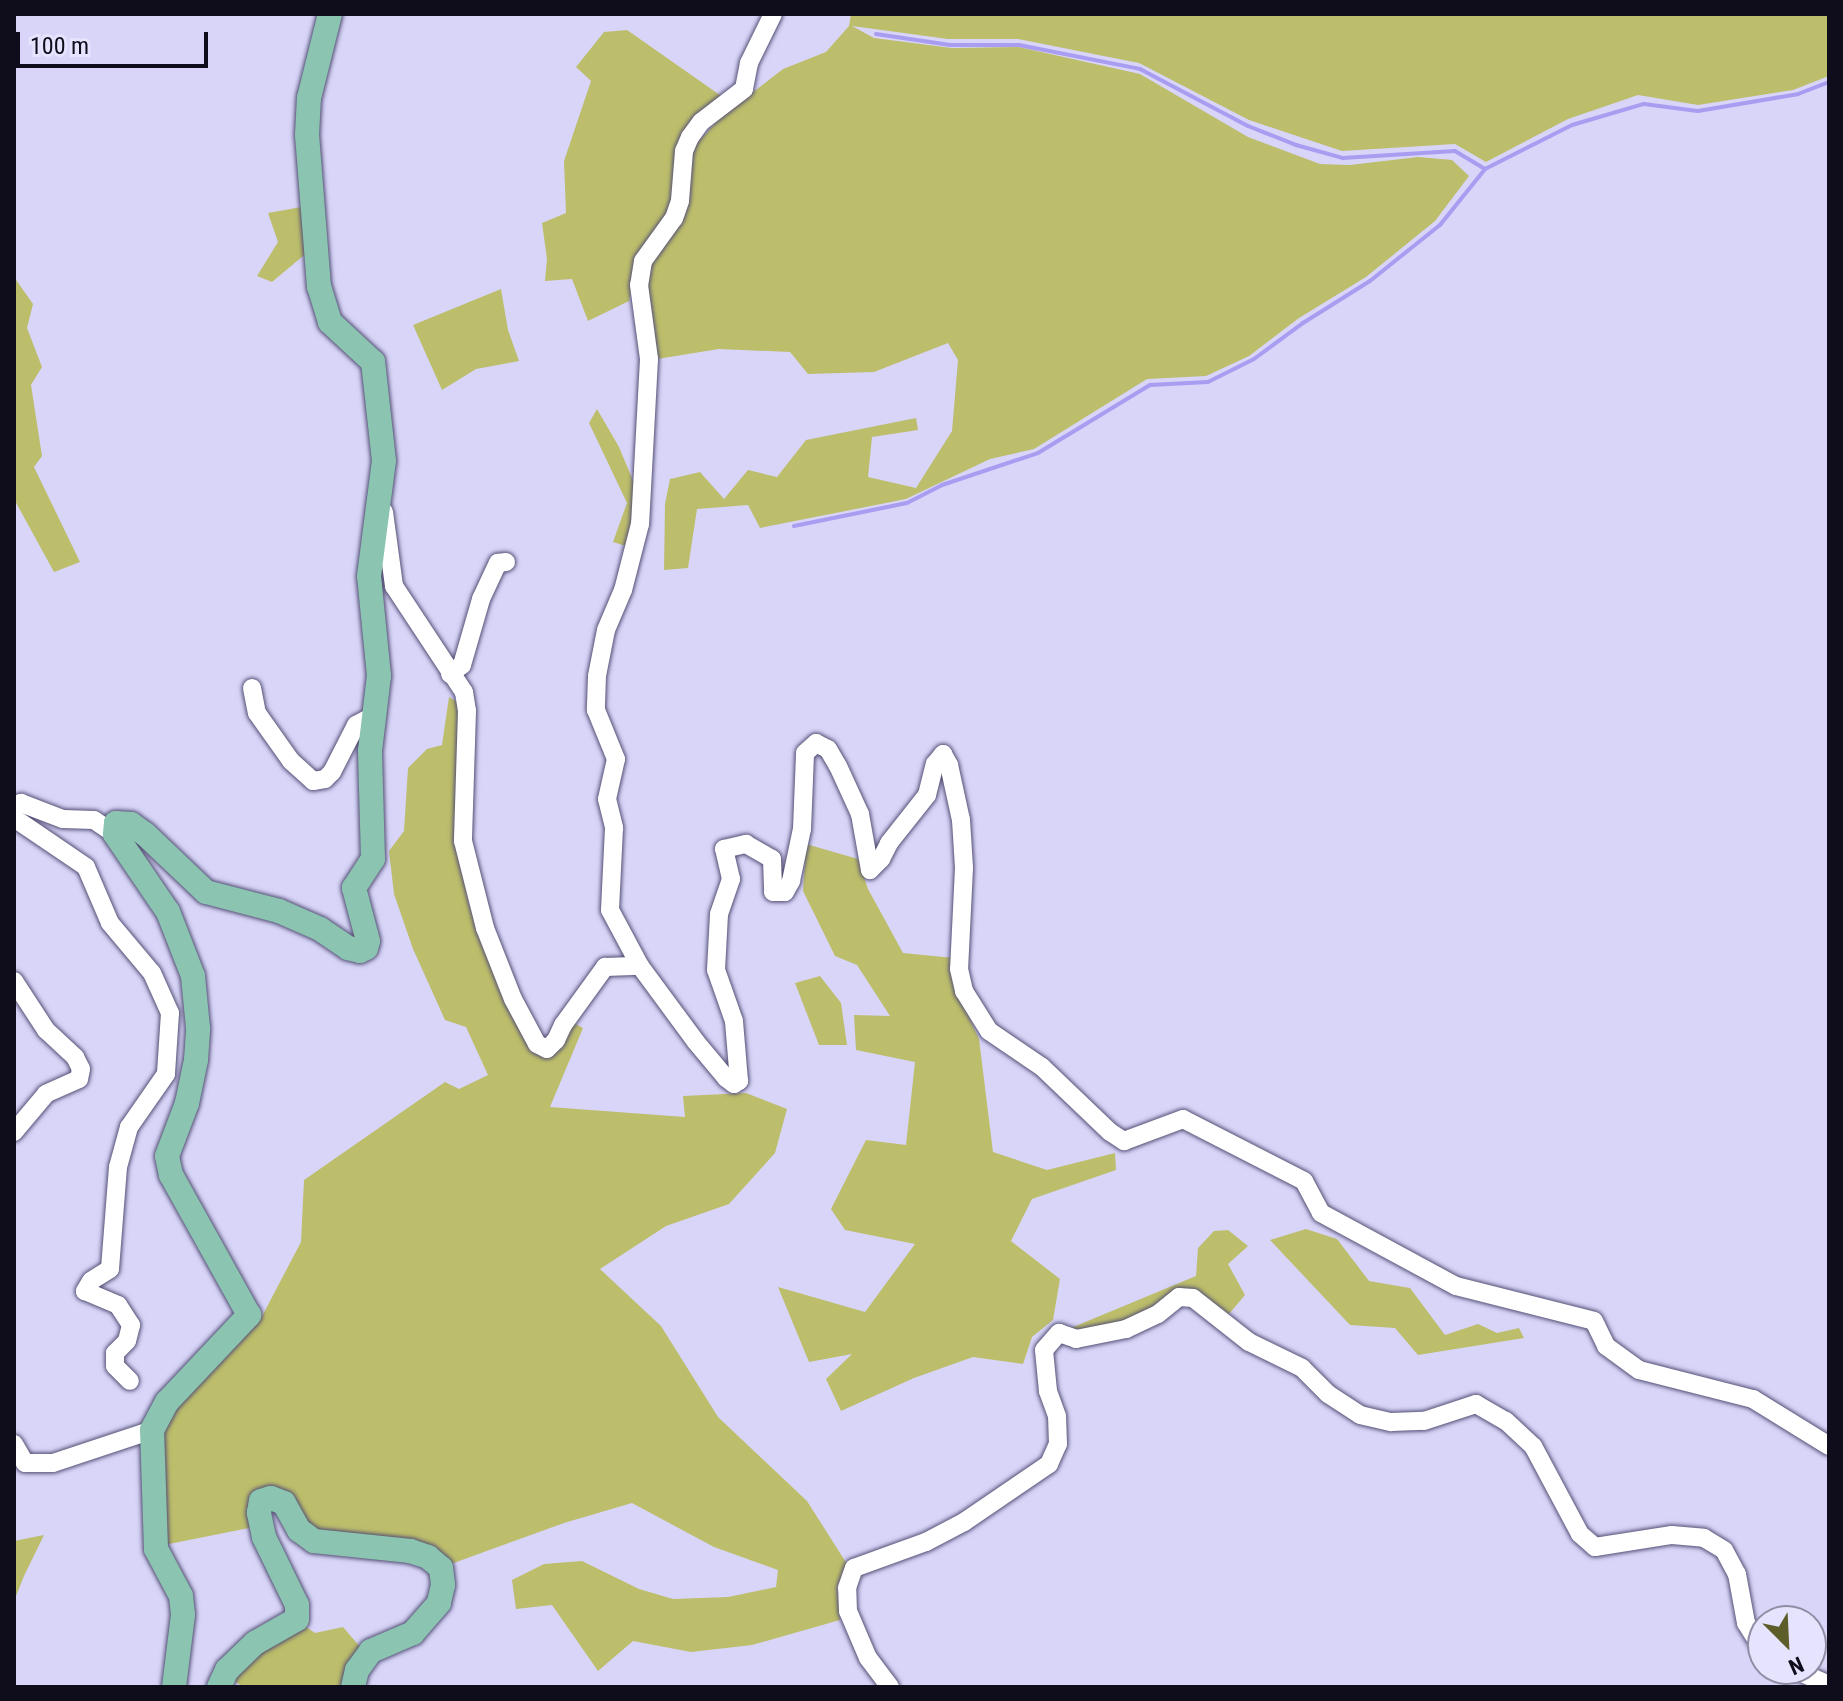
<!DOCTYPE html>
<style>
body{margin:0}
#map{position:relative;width:1843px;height:1701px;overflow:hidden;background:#d8d5f9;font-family:"Roboto Condensed",sans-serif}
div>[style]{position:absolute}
.green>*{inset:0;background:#bdbe6b}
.stream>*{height:4px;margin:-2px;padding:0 2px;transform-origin:2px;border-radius:2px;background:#a89df0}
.roads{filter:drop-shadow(0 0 2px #545075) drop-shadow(0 0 2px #545075)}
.minor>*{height:18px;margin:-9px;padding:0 9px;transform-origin:9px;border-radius:9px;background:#fff}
.major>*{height:24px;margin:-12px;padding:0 12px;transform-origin:12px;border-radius:12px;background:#8cc4b2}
span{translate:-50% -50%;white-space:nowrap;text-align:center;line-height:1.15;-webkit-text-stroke:8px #e5e3fe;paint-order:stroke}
.frame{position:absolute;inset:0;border:16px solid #0f0d1c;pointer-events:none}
.north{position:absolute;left:1747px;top:1605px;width:80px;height:80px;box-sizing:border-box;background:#e5e3fe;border:2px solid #8f8da4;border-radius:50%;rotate:156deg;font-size:22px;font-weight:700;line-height:32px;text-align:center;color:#0f0d1c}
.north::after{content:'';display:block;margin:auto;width:28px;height:36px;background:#5d5d2a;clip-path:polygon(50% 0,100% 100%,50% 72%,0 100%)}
.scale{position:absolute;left:16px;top:32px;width:192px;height:36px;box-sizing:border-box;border:4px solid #0f0d1c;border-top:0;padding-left:10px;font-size:24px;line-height:28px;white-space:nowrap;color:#0f0d1c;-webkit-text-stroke:6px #e5e3fe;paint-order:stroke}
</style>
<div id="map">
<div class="green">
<i style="clip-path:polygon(851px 14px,1829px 14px,1829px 76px,1793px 90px,1698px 105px,1638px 95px,1568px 119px,1486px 162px,1455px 144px,1342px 151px,1249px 120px,1139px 63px,1018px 39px,948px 39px,852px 26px,874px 38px,952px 48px,1019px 47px,1140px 74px,1248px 137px,1320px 164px,1350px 165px,1418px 157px,1452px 160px,1469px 176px,1435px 221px,1366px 277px,1299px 318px,1249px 356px,1206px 376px,1147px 379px,1034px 449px,990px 459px,906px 499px,760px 528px,748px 505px,697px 509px,688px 568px,664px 570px,665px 504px,670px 479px,700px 472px,724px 499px,748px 470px,777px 477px,806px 440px,916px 418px,918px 430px,872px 437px,868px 477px,916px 488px,952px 431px,958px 360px,948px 343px,874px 372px,808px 374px,790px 352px,719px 349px,657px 359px,647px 286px,650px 267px,694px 146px,722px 116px,783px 69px,826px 52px,849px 26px)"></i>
<i style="clip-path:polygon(627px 30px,727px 100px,698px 120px,671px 214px,635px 272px,629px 301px,588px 321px,572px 279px,545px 281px,547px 259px,542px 223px,566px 213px,564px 161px,591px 81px,576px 67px,604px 32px)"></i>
<i style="clip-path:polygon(307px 206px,309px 251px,272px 282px,257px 276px,278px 242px,268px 213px)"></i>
<i style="clip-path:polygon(14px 277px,33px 304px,27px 328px,42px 367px,31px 385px,42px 456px,34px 467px,80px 562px,54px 572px,14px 499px)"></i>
<i style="clip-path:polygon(501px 289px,508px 330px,519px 361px,476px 369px,442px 390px,413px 325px)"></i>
<i style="clip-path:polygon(597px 409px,619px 447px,639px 495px,629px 547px,613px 542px,627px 503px,589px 423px)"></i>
<i style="clip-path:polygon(449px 697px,462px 705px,456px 841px,469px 905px,518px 1026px,533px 1050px,572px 1022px,583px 1028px,550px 1107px,685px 1117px,683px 1096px,746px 1093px,787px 1109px,775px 1153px,729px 1204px,666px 1226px,600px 1269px,661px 1326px,718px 1417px,807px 1501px,847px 1564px,837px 1587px,840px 1620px,752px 1645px,691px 1652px,633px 1641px,598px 1671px,552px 1605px,516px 1609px,512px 1580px,544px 1564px,582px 1561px,639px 1589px,673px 1599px,728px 1597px,776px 1587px,778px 1570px,714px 1547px,632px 1503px,564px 1523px,451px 1564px,311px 1533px,286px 1501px,251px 1509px,249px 1528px,164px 1545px,163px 1429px,174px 1407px,223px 1350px,259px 1322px,301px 1242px,304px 1180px,445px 1082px,459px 1089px,488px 1075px,466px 1027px,445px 1020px,413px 949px,394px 894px,389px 851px,404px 831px,408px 768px,427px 749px,442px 745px)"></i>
<i style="clip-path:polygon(806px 844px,858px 859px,868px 889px,903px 953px,954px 958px,962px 1002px,979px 1039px,993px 1152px,1047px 1170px,1115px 1153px,1116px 1170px,1032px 1199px,1011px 1241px,1060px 1279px,1053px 1320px,1032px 1337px,1023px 1364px,973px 1357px,914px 1378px,841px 1411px,826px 1379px,852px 1354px,809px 1362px,778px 1287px,865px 1312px,915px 1244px,845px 1230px,831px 1209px,866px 1140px,906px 1145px,915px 1062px,856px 1050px,854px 1015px,890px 1016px,857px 965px,835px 956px,803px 891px)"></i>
<i style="clip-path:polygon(820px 976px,841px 1003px,847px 1045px,819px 1045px,795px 983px)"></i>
<i style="clip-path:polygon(1306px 1229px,1337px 1239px,1369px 1281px,1410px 1288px,1445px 1335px,1478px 1324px,1497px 1333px,1519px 1328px,1524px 1338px,1418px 1355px,1395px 1328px,1350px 1325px,1270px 1240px)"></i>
<i style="clip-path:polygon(1228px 1230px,1248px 1246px,1228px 1264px,1245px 1295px,1229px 1314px,1197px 1293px,1119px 1327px,1066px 1330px,1196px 1276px,1198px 1248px,1214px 1231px)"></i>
<i style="clip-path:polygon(44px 1535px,24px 1576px,14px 1601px,14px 1541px)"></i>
<i style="clip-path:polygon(299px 1622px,315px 1633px,343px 1627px,362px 1649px,345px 1687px,243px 1687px,230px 1678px)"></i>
</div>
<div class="stream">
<i style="left:876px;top:34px;width:75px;rotate:8.5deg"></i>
<i style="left:950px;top:45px;width:69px"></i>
<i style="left:1019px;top:45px;width:123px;rotate:11.2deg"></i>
<i style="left:1140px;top:69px;width:122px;rotate:27.8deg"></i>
<i style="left:1248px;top:126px;width:52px;rotate:21.6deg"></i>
<i style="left:1296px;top:145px;width:49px;rotate:15.5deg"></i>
<i style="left:1343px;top:158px;width:112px;rotate:-3.6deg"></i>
<i style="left:1455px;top:151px;width:35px;rotate:31deg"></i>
<i style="left:794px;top:526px;width:115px;rotate:-11.5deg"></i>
<i style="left:907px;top:503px;width:39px;rotate:-27deg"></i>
<i style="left:942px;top:485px;width:101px;rotate:-18.4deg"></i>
<i style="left:1038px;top:453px;width:131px;rotate:-31.3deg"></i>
<i style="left:1150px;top:385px;width:58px;rotate:-3deg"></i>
<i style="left:1208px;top:382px;width:51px;rotate:-26.6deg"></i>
<i style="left:1254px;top:359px;width:61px;rotate:-36.3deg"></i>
<i style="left:1303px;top:323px;width:79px;rotate:-32.1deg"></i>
<i style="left:1370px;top:281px;width:90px;rotate:-38.7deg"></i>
<i style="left:1440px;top:225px;width:72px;rotate:-51.2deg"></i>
<i style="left:1485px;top:169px;width:97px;rotate:-26.8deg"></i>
<i style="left:1572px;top:125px;width:75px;rotate:-16.3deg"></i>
<i style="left:1644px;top:104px;width:54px;rotate:7.4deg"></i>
<i style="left:1698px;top:111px;width:101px;rotate:-9.6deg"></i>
<i style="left:1798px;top:94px;width:33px;rotate:-21deg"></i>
</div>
<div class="roads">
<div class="minor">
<i style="left:773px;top:14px;width:55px;rotate:116.1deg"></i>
<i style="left:749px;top:63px;width:26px;rotate:101deg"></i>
<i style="left:744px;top:89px;width:54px;rotate:142.5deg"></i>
<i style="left:701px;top:122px;width:19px;rotate:126deg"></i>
<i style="left:690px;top:137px;width:15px;rotate:113deg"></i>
<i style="left:684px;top:151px;width:50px;rotate:94.6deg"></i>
<i style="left:680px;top:201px;width:18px;rotate:109deg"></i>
<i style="left:674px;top:218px;width:53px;rotate:125.8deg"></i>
<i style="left:643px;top:261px;width:24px;rotate:99deg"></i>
<i style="left:639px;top:285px;width:75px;rotate:82.3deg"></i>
<i style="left:649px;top:359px;width:165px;rotate:93.1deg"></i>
<i style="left:640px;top:524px;width:68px;rotate:104.4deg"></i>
<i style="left:623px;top:590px;width:43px;rotate:113deg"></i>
<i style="left:606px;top:630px;width:47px;rotate:101.1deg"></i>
<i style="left:597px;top:676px;width:34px;rotate:92deg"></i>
<i style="left:596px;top:710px;width:53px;rotate:67.8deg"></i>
<i style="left:616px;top:759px;width:41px;rotate:102.7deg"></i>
<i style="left:607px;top:799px;width:30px;rotate:76deg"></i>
<i style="left:614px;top:828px;width:82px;rotate:92.8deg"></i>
<i style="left:610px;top:910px;width:64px;rotate:61.8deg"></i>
<i style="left:640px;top:966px;width:94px;rotate:53.6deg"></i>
<i style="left:696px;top:1042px;width:47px;rotate:50.2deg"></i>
<i style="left:726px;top:1078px;width:10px;rotate:37deg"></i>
<i style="left:734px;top:1084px;width:6px;rotate:-31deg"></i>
<i style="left:739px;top:1081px;width:60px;rotate:-94.8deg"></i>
<i style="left:734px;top:1021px;width:54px;rotate:-109.4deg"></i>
<i style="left:716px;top:970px;width:56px;rotate:-86.9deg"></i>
<i style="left:719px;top:914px;width:37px;rotate:-71deg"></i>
<i style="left:731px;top:879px;width:31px;rotate:-103deg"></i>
<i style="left:724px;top:849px;width:23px;rotate:-13deg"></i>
<i style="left:746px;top:844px;width:30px;rotate:30deg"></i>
<i style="left:772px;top:859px;width:33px;rotate:88deg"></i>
<i style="left:773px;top:892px;width:12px"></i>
<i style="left:785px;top:892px;width:13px;rotate:-61deg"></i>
<i style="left:791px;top:881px;width:53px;rotate:-78.1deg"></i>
<i style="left:802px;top:829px;width:76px;rotate:-87.7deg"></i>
<i style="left:805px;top:753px;width:15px;rotate:-42deg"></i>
<i style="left:816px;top:743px;width:13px;rotate:27deg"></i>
<i style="left:828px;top:749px;width:20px;rotate:60deg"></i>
<i style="left:838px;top:766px;width:53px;rotate:65.4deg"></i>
<i style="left:860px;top:814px;width:57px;rotate:79.9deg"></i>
<i style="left:870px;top:870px;width:16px;rotate:-45deg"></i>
<i style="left:881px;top:859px;width:18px;rotate:-63deg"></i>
<i style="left:889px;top:843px;width:61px;rotate:-51.6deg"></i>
<i style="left:927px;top:795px;width:32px;rotate:-76deg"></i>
<i style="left:935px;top:764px;width:13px;rotate:-51deg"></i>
<i style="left:943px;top:754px;width:13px;rotate:61deg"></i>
<i style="left:949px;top:765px;width:56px;rotate:77.7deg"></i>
<i style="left:961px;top:820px;width:48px;rotate:86.4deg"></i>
<i style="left:964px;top:868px;width:101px;rotate:92.8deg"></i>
<i style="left:959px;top:969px;width:23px;rotate:77deg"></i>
<i style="left:964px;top:991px;width:47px;rotate:58deg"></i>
<i style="left:989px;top:1031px;width:64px;rotate:34.2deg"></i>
<i style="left:1042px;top:1067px;width:94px;rotate:43.7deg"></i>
<i style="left:1110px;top:1132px;width:17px;rotate:33deg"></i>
<i style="left:1124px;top:1141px;width:63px;rotate:-20.4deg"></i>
<i style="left:1183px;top:1119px;width:136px;rotate:27.1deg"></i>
<i style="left:1304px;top:1181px;width:36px;rotate:62deg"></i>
<i style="left:1321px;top:1213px;width:153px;rotate:28.4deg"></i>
<i style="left:1456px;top:1286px;width:142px;rotate:14.2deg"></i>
<i style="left:1594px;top:1321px;width:28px;rotate:64deg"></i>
<i style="left:1606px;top:1346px;width:41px;rotate:36deg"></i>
<i style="left:1639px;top:1370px;width:118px;rotate:14.3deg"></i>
<i style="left:1753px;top:1399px;width:89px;rotate:31.7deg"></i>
<i style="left:384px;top:512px;width:75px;rotate:82.3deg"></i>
<i style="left:394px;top:586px;width:127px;rotate:56.6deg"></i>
<i style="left:464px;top:692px;width:19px;rotate:81deg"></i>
<i style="left:467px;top:711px;width:130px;rotate:91.8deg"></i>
<i style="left:463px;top:841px;width:90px;rotate:75.8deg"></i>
<i style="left:485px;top:928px;width:76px;rotate:68.5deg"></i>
<i style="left:513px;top:999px;width:51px;rotate:61.9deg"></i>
<i style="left:537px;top:1044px;width:11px;rotate:27deg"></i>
<i style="left:547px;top:1049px;width:13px;rotate:-45deg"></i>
<i style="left:556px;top:1040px;width:17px;rotate:-65deg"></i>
<i style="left:563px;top:1025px;width:72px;rotate:-54.1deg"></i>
<i style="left:605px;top:967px;width:35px;rotate:-2deg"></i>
<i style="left:450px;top:674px;width:15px;rotate:-37deg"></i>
<i style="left:462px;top:665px;width:69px;rotate:-73.9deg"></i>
<i style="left:481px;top:599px;width:40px;rotate:-65deg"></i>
<i style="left:498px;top:563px;width:8px;rotate:-7deg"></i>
<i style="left:252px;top:688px;width:25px;rotate:79deg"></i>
<i style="left:257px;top:713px;width:59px;rotate:54.7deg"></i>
<i style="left:291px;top:761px;width:30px;rotate:42deg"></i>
<i style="left:313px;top:781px;width:12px;rotate:-9deg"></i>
<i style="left:325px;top:779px;width:10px;rotate:-45deg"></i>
<i style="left:332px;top:772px;width:53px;rotate:-62.9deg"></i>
<i style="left:356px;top:725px;width:21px;rotate:-28deg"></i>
<i style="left:14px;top:806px;width:8px;rotate:-23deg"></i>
<i style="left:21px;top:803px;width:45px;rotate:20.9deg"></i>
<i style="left:63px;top:819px;width:31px;rotate:2deg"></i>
<i style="left:94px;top:820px;width:25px;rotate:34deg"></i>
<i style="left:14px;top:818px;width:87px;rotate:34.2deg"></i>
<i style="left:86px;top:867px;width:61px;rotate:66.8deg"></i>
<i style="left:110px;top:923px;width:65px;rotate:50deg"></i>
<i style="left:152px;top:973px;width:44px;rotate:65.8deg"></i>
<i style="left:170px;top:1013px;width:61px;rotate:93.8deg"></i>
<i style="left:166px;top:1074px;width:65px;rotate:124.9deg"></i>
<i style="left:129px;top:1127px;width:41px;rotate:105.4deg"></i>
<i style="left:118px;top:1167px;width:102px;rotate:94.5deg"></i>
<i style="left:110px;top:1269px;width:22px;rotate:148deg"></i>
<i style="left:91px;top:1281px;width:12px;rotate:121deg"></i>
<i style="left:85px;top:1291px;width:36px;rotate:23deg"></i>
<i style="left:118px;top:1305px;width:24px;rotate:57deg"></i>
<i style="left:131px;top:1325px;width:16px;rotate:104deg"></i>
<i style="left:127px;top:1341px;width:17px;rotate:135deg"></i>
<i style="left:115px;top:1353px;width:13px;rotate:90deg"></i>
<i style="left:115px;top:1366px;width:21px;rotate:45deg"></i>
<i style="left:14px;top:981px;width:59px;rotate:56.9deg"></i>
<i style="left:46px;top:1030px;width:40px;rotate:43deg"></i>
<i style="left:75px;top:1057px;width:13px;rotate:63deg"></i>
<i style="left:81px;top:1069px;width:10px;rotate:101deg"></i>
<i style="left:79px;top:1079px;width:36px;rotate:156deg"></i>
<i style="left:46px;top:1094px;width:50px;rotate:130.1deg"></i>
<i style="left:14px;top:1444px;width:22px;rotate:60deg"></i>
<i style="left:25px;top:1463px;width:28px"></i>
<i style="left:53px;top:1463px;width:104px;rotate:-18.4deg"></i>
<i style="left:1793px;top:1669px;width:39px;rotate:24deg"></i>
<i style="left:890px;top:1687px;width:36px;rotate:-127deg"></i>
<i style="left:868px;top:1658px;width:51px;rotate:-113.1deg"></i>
<i style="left:848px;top:1611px;width:23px;rotate:-92deg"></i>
<i style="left:847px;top:1588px;width:21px;rotate:-71deg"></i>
<i style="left:854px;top:1568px;width:77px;rotate:-19.9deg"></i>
<i style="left:926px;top:1542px;width:43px;rotate:-27.8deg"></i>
<i style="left:964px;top:1522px;width:103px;rotate:-34.3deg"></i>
<i style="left:1049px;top:1464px;width:22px;rotate:-66deg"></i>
<i style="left:1058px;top:1444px;width:28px;rotate:-92deg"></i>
<i style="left:1057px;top:1416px;width:27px;rotate:-110deg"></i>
<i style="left:1048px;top:1391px;width:41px;rotate:-95.6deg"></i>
<i style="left:1044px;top:1350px;width:23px;rotate:-49deg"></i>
<i style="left:1059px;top:1333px;width:18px;rotate:19deg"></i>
<i style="left:1076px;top:1339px;width:51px;rotate:-11.3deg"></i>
<i style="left:1126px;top:1329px;width:35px;rotate:-25deg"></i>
<i style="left:1158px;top:1314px;width:27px;rotate:-39deg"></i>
<i style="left:1179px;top:1297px;width:14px;rotate:4deg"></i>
<i style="left:1193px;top:1298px;width:71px;rotate:38.2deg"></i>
<i style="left:1249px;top:1342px;width:59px;rotate:26.1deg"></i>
<i style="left:1302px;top:1368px;width:37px;rotate:45deg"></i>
<i style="left:1328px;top:1394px;width:38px;rotate:33deg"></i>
<i style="left:1360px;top:1415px;width:32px;rotate:13deg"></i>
<i style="left:1391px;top:1422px;width:33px;rotate:-2deg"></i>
<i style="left:1424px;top:1421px;width:55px;rotate:-18.1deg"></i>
<i style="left:1476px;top:1404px;width:34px;rotate:30deg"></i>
<i style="left:1506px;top:1421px;width:37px;rotate:43deg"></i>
<i style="left:1533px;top:1446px;width:100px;rotate:61.9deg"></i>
<i style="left:1580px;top:1534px;width:20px;rotate:41deg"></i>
<i style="left:1595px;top:1547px;width:78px;rotate:-8.9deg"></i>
<i style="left:1672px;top:1535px;width:32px;rotate:5deg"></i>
<i style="left:1704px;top:1538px;width:23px;rotate:31deg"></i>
<i style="left:1724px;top:1550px;width:27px;rotate:62deg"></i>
<i style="left:1737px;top:1574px;width:50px;rotate:79.6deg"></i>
<i style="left:1746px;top:1623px;width:32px;rotate:58deg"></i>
</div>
<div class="major">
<i style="left:174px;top:1687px;width:73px;rotate:-82.9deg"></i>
<i style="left:183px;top:1615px;width:19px;rotate:-96deg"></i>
<i style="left:181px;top:1596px;width:53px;rotate:-118deg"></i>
<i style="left:156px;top:1549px;width:119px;rotate:-91.9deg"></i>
<i style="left:152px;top:1430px;width:32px;rotate:-62deg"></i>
<i style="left:167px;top:1402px;width:120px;rotate:-46.7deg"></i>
<i style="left:249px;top:1315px;width:160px;rotate:-119.1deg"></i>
<i style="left:171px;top:1175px;width:19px;rotate:-102deg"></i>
<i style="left:167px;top:1156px;width:57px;rotate:-69.3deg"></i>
<i style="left:187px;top:1103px;width:44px;rotate:-78.2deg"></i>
<i style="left:196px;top:1060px;width:32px;rotate:-86deg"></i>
<i style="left:198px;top:1028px;width:52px;rotate:-95.5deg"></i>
<i style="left:193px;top:976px;width:69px;rotate:-111.3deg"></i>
<i style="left:168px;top:912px;width:94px;rotate:-124.2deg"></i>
<i style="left:115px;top:834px;width:11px;rotate:-85deg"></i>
<i style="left:116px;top:823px;width:15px;rotate:4deg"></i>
<i style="left:131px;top:824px;width:17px;rotate:36deg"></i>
<i style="left:145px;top:834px;width:84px;rotate:43.6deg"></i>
<i style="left:206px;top:892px;width:75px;rotate:14.6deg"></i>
<i style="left:279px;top:911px;width:45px;rotate:23.7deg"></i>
<i style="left:320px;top:929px;width:34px;rotate:34deg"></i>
<i style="left:348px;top:948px;width:12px;rotate:14deg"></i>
<i style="left:360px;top:951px;width:7px;rotate:-27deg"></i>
<i style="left:366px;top:948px;width:7px;rotate:-74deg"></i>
<i style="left:368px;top:941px;width:55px;rotate:-104.8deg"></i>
<i style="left:354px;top:888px;width:35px;rotate:-57deg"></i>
<i style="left:373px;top:859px;width:108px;rotate:-91.6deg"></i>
<i style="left:370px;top:751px;width:76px;rotate:-83.2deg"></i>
<i style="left:379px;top:676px;width:100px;rotate:-95.7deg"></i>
<i style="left:369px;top:576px;width:116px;rotate:-82.6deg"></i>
<i style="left:384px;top:461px;width:100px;rotate:-96.3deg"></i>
<i style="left:373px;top:362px;width:59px;rotate:-137.1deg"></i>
<i style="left:330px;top:322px;width:37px;rotate:-107deg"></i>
<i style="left:319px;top:287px;width:152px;rotate:-94.5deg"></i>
<i style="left:307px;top:135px;width:37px;rotate:-87deg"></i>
<i style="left:309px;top:98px;width:87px;rotate:-76deg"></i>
<i style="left:219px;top:1687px;width:19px;rotate:-65deg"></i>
<i style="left:227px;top:1670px;width:39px;rotate:-44deg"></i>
<i style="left:255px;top:1643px;width:48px;rotate:-29.7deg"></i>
<i style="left:297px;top:1619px;width:14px;rotate:-90deg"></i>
<i style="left:297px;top:1605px;width:76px;rotate:-115.9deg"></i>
<i style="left:264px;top:1537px;width:25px;rotate:-102deg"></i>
<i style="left:259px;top:1513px;width:12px;rotate:-81deg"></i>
<i style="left:261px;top:1501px;width:10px;rotate:-17deg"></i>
<i style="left:271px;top:1498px;width:14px;rotate:21deg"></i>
<i style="left:284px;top:1503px;width:31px;rotate:61deg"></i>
<i style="left:299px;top:1530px;width:19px;rotate:36deg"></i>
<i style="left:314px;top:1541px;width:97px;rotate:5.9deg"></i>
<i style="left:410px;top:1551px;width:19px;rotate:18deg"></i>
<i style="left:428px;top:1557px;width:17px;rotate:40deg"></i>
<i style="left:441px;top:1568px;width:17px;rotate:83deg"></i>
<i style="left:443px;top:1585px;width:18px;rotate:103deg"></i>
<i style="left:439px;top:1603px;width:40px;rotate:131deg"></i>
<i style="left:413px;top:1633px;width:46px;rotate:156.8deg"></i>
<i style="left:371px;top:1651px;width:24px;rotate:126deg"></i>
<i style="left:357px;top:1670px;width:17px;rotate:103deg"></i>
</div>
</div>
<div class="frame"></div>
<div class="north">N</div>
<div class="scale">100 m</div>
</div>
